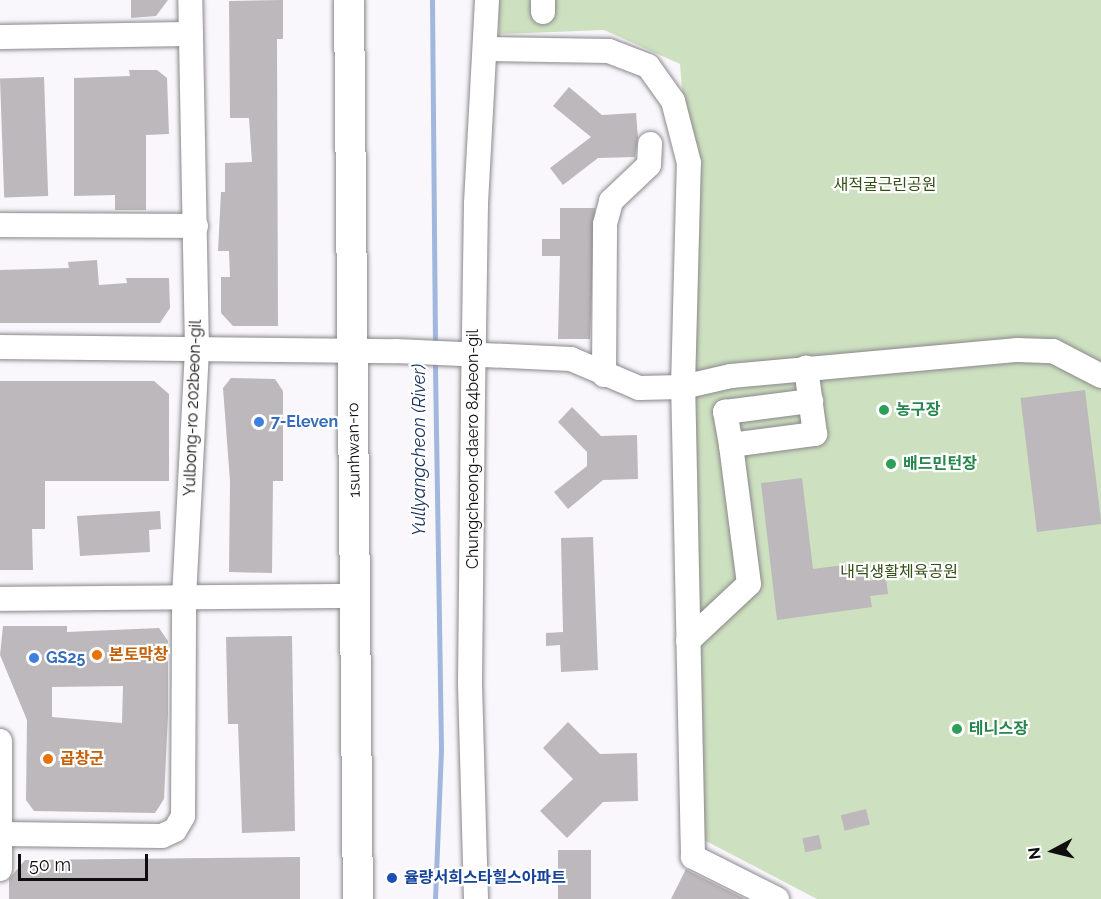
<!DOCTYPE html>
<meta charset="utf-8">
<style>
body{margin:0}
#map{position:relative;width:1101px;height:899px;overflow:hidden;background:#f9f7fb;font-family:Raleway,"Noto Sans KR",sans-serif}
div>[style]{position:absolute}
.green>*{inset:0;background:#cde0bf}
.stream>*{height:5px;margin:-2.5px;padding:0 2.5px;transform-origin:2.5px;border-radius:2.5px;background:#a1b7dd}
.building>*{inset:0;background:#bcb8bb;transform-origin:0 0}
.roads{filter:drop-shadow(0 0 2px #8a888c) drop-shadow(0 0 2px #8a888c)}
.minor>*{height:24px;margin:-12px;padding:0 12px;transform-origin:12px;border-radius:12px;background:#fff}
.major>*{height:30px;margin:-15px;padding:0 15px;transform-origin:15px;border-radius:15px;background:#fff}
.dots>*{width:16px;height:16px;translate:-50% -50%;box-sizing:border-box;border:3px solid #fff;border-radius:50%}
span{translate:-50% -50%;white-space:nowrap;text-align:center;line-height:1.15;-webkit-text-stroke:4.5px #fff;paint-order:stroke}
.park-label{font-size:16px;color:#334f16}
.street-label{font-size:16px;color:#0e0e0f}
.leisure-label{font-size:16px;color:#27864d;font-weight:700}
.left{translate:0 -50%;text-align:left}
.shop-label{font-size:16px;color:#366cbe;font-weight:700}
.food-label{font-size:16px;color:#c56008;font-weight:700}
.transit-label{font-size:16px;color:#164399;font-weight:700}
.water-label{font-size:18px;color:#132d5c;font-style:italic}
.north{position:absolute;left:1023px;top:821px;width:60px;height:60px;-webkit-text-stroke:4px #fff;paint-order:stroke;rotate:263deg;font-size:16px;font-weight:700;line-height:24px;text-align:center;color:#0e0e0f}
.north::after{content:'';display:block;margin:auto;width:21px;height:27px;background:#0e0e0f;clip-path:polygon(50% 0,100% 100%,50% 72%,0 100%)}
.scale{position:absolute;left:18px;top:854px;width:130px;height:27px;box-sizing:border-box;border:3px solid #0e0e0f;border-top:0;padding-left:8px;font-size:18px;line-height:21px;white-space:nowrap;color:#0e0e0f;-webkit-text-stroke:4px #fff;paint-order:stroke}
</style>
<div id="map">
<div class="green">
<i style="clip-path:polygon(499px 0,1101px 0,1101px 899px,817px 899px,704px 840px,693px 406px,700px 155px,683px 102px,680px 64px,604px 30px,499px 34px)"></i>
</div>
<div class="stream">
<i style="left:432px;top:0;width:346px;rotate:89.5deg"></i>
<i style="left:435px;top:899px;width:151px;rotate:-87.7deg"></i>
<i style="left:441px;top:748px;width:389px;rotate:-90.9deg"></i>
</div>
<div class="building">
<i style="clip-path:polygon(131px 0,168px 0,156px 16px,131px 18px)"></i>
<i style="clip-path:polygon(283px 0,283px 39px,277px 39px,278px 326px,233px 326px,221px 313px,221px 277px,230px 277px,229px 251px,218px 251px,221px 192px,225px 192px,225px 163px,252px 162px,249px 118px,230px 118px,229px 1px)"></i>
<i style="clip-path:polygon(129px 70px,157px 70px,167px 78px,169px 134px,146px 135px,146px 210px,115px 210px,115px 195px,74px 196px,74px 78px,130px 76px)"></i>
<i style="left:44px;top:77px;width:119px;height:44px;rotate:88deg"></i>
<i style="clip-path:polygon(569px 87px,602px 115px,636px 113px,638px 138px,635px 157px,598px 158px,563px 185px,550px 168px,591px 137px,553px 106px)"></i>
<i style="clip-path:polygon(560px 208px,595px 208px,590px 339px,558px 339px,560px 256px,542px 256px,542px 239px,560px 239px)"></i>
<i style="clip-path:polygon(97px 260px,99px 285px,127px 283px,126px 278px,169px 278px,170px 308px,160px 323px,0 323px,0 270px,69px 268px,68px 262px)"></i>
<i style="clip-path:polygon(231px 378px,275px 379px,283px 391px,283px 481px,273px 481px,272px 573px,229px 572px,230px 481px,223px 388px)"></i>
<i style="clip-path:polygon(0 381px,154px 381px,169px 394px,169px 481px,45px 481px,45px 529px,32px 529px,33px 570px,0 570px)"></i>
<i style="left:1085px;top:390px;width:135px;height:65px;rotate:83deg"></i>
<i style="clip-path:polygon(572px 407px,601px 436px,637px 435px,638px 479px,603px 480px,568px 509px,554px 492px,587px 466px,587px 452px,558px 422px)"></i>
<i style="clip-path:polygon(802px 478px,813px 569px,867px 562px,870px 581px,886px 578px,888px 594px,870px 596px,872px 607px,777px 620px,761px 483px)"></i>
<i style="clip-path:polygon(160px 511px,161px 529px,149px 530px,150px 552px,80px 556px,77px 516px)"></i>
<i style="clip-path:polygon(593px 537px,598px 670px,561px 672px,560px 645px,546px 646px,546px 633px,563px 632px,561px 538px)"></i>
<i style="clip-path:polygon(evenodd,3px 626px,67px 626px,67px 632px,159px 628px,168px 641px,168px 715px,164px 799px,155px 813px,34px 811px,26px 800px,27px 720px,0 655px,3px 626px,123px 686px,122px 723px,52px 717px,52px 687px,123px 686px)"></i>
<i style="clip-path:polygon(292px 636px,295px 831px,242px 833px,238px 724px,228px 724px,226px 637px)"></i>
<i style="clip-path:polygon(568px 722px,600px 754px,637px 753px,638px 801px,603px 802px,567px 838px,540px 811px,573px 779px,543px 748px)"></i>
<i style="left:866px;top:809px;width:16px;height:26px;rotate:76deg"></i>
<i style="left:819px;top:835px;width:14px;height:17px;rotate:78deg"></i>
<i style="left:558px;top:850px;width:33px;height:49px"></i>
<i style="clip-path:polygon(300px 857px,300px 899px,9px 899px,9px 879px,25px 860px)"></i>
<i style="clip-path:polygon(686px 869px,687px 870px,745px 899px,671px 899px)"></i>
</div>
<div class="roads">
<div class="minor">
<i style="left:543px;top:12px;width:12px;rotate:-90deg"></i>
<i style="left:0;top:37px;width:191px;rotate:-0.9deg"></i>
<i style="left:0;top:225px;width:196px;rotate:0.3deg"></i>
<i style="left:0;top:347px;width:396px;rotate:0.6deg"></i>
<i style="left:396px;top:351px;width:175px;rotate:2.6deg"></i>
<i style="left:571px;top:359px;width:74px;rotate:23.1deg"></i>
<i style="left:639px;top:388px;width:44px;rotate:-1.3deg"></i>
<i style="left:683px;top:387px;width:224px;rotate:-88.5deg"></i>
<i style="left:689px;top:163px;width:64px;rotate:-104.5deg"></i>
<i style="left:673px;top:101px;width:43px;rotate:-125.5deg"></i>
<i style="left:648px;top:66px;width:42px;rotate:-159deg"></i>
<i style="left:609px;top:51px;width:122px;rotate:-179.1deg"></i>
<i style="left:604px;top:375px;width:151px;rotate:-89.6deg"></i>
<i style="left:605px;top:224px;width:24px;rotate:-75deg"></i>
<i style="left:611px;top:201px;width:52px;rotate:-43.5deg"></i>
<i style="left:649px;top:165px;width:21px;rotate:-87deg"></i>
<i style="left:731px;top:445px;width:34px;rotate:-100deg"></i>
<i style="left:725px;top:412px;width:87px;rotate:-7.3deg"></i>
<i style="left:0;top:599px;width:355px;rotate:-0.5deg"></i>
<i style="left:688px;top:641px;width:83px;rotate:-43.1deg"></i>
<i style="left:749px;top:584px;width:140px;rotate:-97.4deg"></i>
<i style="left:731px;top:445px;width:85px;rotate:-7.5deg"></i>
<i style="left:815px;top:434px;width:67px;rotate:-97.8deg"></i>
<i style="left:0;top:741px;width:128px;rotate:90deg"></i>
<i style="left:1px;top:834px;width:161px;rotate:0.7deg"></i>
<i style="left:162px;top:836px;width:14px;rotate:-25deg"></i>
<i style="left:175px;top:830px;width:16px;rotate:-60deg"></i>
<i style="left:183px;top:816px;width:218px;rotate:-89.7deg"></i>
<i style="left:184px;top:598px;width:248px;rotate:-87deg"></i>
<i style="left:197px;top:350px;width:350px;rotate:-91.1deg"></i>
<i style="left:476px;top:899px;width:216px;rotate:-91.6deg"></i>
<i style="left:470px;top:683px;width:288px;rotate:-89.4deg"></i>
<i style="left:473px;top:395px;width:192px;rotate:-89.1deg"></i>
<i style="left:476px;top:203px;width:203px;rotate:-86.9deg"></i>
<i style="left:777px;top:899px;width:94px;rotate:-153.4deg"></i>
<i style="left:693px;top:857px;width:470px;rotate:-91.2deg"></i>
<i style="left:683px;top:387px;width:49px;rotate:-12.9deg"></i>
<i style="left:731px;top:376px;width:288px;rotate:-5.2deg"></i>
<i style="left:1018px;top:350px;width:35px;rotate:2deg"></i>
<i style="left:1053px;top:351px;width:54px;rotate:27.5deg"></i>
</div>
<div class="major">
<i style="left:349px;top:0;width:899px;rotate:89.43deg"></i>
</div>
</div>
<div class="dots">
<i style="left:884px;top:410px;background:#2e9e5b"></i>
<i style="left:259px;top:422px;background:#3f7fe0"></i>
<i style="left:891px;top:464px;background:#2e9e5b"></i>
<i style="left:97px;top:655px;background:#e8710a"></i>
<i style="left:34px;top:658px;background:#3f7fe0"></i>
<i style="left:957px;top:729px;background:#2e9e5b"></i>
<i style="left:48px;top:759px;background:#e8710a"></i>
<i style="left:392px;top:878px;background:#1a4fb4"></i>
</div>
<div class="park-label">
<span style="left:885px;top:185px">새적굴근린공원</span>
<span style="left:899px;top:572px">내덕생활체육공원</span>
</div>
<div class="street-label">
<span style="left:193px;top:408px;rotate:-88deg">Yulbong-ro 202beon-gil</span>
<span style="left:473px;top:449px;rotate:-90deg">Chungcheong-daero 84beon-gil</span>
<span style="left:354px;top:450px;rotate:-91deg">1sunhwan-ro</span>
</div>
<div class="leisure-label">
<span class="left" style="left:896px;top:410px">농구장</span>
<span class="left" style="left:903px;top:464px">배드민턴장</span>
<span class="left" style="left:969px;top:729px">테니스장</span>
</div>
<div class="shop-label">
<span class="left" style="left:271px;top:422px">7-Eleven</span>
<span class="left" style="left:46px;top:658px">GS25</span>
</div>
<div class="food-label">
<span class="left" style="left:109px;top:655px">본토막창</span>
<span class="left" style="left:60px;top:759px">곱창군</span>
</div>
<div class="transit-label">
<span class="left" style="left:404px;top:878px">율량서희스타힐스아파트</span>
</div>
<div class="water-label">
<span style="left:419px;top:450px;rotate:-90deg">Yullyangcheon (River)</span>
</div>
<div class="north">N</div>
<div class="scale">50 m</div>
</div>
